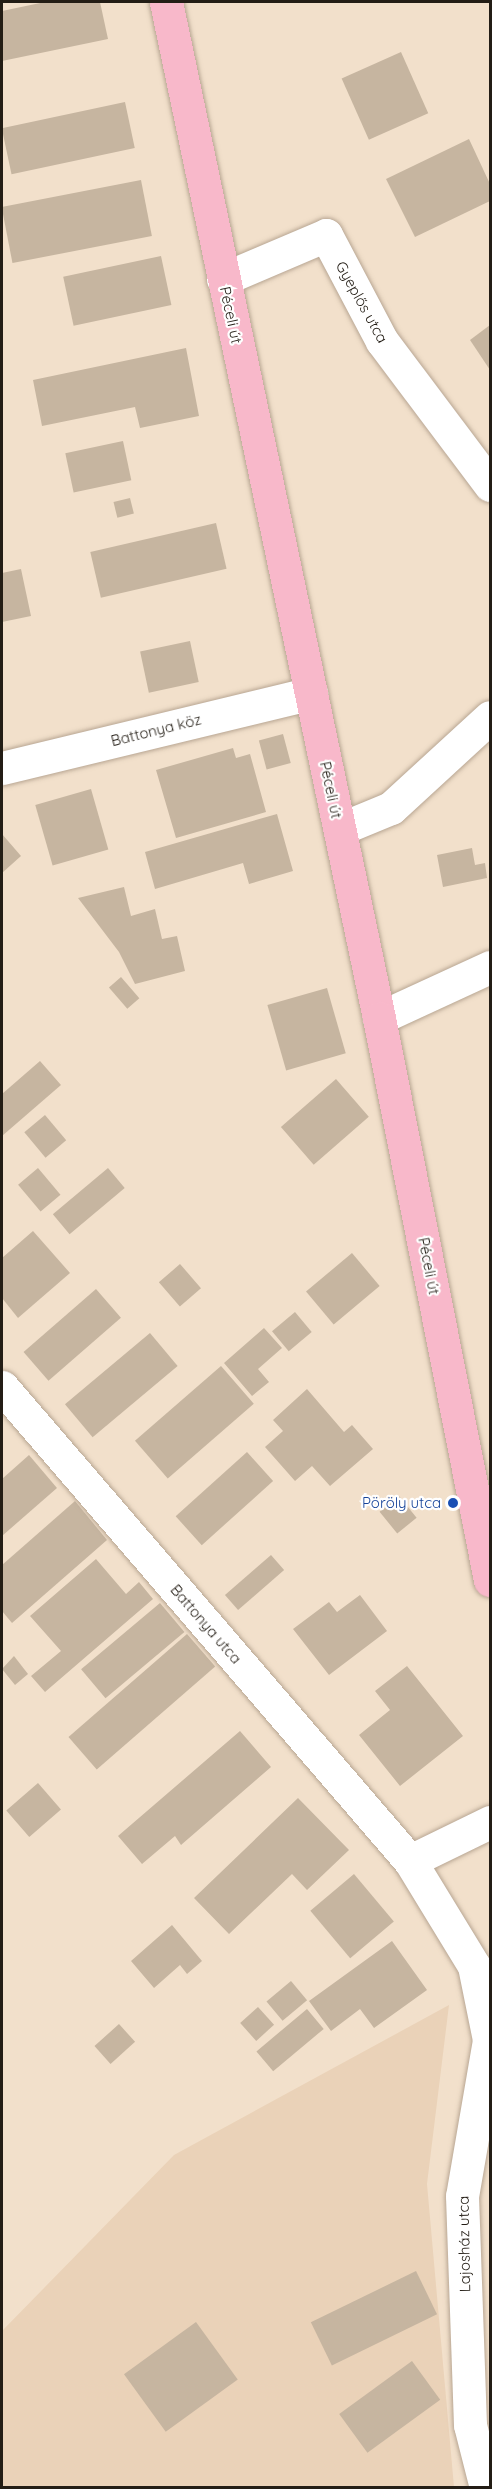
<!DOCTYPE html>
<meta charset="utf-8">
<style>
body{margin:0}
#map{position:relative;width:492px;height:2489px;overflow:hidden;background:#f2e0cb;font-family:Quicksand,sans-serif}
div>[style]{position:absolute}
.built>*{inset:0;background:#ead2b8}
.building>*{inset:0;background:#c6b5a0;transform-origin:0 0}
.roads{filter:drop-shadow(0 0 2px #b8a693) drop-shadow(0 0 2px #b8a693)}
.minor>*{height:33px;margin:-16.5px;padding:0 16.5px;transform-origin:16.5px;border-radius:16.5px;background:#fff}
.major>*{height:33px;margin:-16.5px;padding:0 16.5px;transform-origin:16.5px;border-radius:16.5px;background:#f8b8ca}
.dots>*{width:16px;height:16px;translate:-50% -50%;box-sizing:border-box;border:3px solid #fff;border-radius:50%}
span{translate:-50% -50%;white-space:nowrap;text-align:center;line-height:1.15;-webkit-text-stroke:4.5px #fff;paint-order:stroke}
.street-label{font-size:15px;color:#231d15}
.transit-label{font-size:15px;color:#164399}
.right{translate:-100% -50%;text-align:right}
.frame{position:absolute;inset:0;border:3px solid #231d15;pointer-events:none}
</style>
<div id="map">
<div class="built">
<i style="clip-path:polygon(449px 2005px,427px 2184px,454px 2487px,2px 2488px,2px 2331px,174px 2155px)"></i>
</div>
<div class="building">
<i style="clip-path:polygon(45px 2px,100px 2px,108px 39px,2px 61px,2px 11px)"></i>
<i style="left:401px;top:52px;width:67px;height:65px;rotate:66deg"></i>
<i style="left:125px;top:102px;width:47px;height:126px;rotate:78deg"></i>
<i style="clip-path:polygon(469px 139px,490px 184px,490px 201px,415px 237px,386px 179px)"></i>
<i style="left:141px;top:180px;width:57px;height:142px;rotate:79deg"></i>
<i style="left:161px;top:256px;width:50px;height:100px;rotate:78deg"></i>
<i style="clip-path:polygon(490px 325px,490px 370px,470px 340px)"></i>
<i style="clip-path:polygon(186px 348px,199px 416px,140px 428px,135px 407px,42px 426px,33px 380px)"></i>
<i style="left:123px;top:441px;width:40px;height:59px;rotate:78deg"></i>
<i style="left:130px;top:498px;width:16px;height:17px;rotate:76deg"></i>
<i style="left:216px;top:523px;width:47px;height:129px;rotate:77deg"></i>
<i style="clip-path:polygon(21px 569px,31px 616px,2px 622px,2px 573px)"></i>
<i style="left:190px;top:641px;width:42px;height:51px;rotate:78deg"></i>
<i style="left:283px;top:734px;width:30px;height:25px;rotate:75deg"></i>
<i style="clip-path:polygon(233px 748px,236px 758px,250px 754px,266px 812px,176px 838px,156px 770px)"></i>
<i style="left:91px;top:789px;width:63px;height:58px;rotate:74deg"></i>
<i style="clip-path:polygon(277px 814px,293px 871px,249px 884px,243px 863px,155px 889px,145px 852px)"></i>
<i style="clip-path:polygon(2px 834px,21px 856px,2px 873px)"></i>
<i style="clip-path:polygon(472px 848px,475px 865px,485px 863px,487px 878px,443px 887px,437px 855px)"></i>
<i style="clip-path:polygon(124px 887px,131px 916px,155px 909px,162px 939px,177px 936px,185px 971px,135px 984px,119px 952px,78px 898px)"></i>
<i style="left:121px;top:977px;width:28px;height:16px;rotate:49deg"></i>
<i style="left:327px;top:988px;width:68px;height:62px;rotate:74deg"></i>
<i style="clip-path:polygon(40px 1061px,61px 1085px,2px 1136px,2px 1094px)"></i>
<i style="left:336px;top:1079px;width:50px;height:73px;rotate:49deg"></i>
<i style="left:45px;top:1115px;width:33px;height:27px;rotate:50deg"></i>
<i style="left:38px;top:1168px;width:35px;height:26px;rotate:50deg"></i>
<i style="left:108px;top:1168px;width:26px;height:72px;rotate:50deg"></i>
<i style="clip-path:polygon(33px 1231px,70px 1273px,18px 1318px,2px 1298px,2px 1258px)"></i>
<i style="left:352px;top:1253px;width:43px;height:60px;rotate:50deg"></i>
<i style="left:180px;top:1264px;width:32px;height:28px;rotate:49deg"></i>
<i style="left:96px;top:1289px;width:38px;height:96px;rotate:49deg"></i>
<i style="left:295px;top:1312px;width:26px;height:30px;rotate:50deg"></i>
<i style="clip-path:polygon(264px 1328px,282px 1348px,258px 1369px,269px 1382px,252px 1396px,224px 1363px)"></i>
<i style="left:150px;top:1333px;width:43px;height:111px;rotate:50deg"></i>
<i style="left:221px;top:1366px;width:50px;height:114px;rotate:49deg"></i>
<i style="clip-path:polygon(307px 1389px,344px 1432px,352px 1425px,373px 1449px,330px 1486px,312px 1466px,295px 1481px,265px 1447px,283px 1431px,273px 1420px)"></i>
<i style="left:247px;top:1452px;width:39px;height:96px;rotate:48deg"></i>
<i style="clip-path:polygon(29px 1455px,57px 1488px,2px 1536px,2px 1479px)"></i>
<i style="left:399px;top:1496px;width:28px;height:25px;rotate:51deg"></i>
<i style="clip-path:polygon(75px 1501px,107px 1540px,12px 1623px,2px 1611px,2px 1565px)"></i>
<i style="left:271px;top:1555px;width:20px;height:61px;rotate:49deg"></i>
<i style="clip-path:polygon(96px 1559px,126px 1594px,139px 1582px,153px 1599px,45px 1692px,31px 1676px,61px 1651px,30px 1616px)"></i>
<i style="clip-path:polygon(360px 1595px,387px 1631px,329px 1675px,293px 1629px,329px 1602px,337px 1612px)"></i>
<i style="left:160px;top:1603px;width:38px;height:103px;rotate:50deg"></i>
<i style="left:187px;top:1634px;width:43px;height:157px;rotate:49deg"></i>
<i style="clip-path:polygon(14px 1656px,28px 1674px,15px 1685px,2px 1669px)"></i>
<i style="clip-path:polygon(407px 1666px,463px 1736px,400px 1786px,359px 1735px,390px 1710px,375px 1691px)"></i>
<i style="clip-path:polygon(240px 1731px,271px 1767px,181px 1845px,175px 1836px,142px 1864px,118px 1836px)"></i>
<i style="left:38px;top:1783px;width:35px;height:42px;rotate:49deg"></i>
<i style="clip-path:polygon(298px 1798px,349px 1850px,307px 1890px,292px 1874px,229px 1934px,194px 1898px)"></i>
<i style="left:354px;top:1874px;width:62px;height:57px;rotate:50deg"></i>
<i style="clip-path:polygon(172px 1925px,202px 1961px,187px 1974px,180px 1965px,154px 1988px,131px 1961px)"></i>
<i style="clip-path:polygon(392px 1941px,427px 1990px,374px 2028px,360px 2009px,331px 2031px,309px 2001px)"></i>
<i style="left:291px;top:1981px;width:25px;height:32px;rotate:50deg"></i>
<i style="left:258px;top:2007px;width:24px;height:24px;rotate:48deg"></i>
<i style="left:307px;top:2009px;width:26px;height:66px;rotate:50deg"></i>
<i style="left:119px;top:2024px;width:24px;height:33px;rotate:48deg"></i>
<i style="left:416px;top:2271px;width:48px;height:117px;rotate:64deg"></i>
<i style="left:196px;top:2322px;width:71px;height:89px;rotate:54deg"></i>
<i style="left:412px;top:2361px;width:48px;height:90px;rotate:54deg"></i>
</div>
<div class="roads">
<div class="minor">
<i style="left:223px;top:279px;width:112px;rotate:-23.1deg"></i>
<i style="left:326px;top:235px;width:120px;rotate:62.2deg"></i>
<i style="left:382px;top:341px;width:180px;rotate:53.1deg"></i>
<i style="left:2px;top:768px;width:318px;rotate:-13.6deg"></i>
<i style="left:340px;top:829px;width:55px;rotate:-22.4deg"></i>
<i style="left:391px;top:808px;width:134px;rotate:-42.6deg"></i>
<i style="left:379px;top:1018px;width:122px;rotate:-24.7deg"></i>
<i style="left:2px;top:1387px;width:625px;rotate:49.28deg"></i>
<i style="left:410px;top:1861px;width:123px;rotate:58.6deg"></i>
<i style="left:474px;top:1966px;width:76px;rotate:78.5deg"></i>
<i style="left:489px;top:2040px;width:158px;rotate:99.8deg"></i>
<i style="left:462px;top:2196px;width:229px;rotate:88deg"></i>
<i style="left:470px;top:2425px;width:65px;rotate:75.7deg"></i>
<i style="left:410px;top:1861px;width:89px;rotate:-26deg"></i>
</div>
<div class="major">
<i style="left:166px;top:2px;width:1038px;rotate:78.16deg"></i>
<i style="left:379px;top:1018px;width:573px;rotate:78.83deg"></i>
</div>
</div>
<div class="dots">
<i style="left:453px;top:1503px;background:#1a4fb4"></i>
</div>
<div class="street-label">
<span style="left:362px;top:302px;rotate:61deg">Gyeplős utca</span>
<span style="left:231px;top:315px;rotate:78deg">Péceli út</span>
<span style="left:156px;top:730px;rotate:-14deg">Battonya köz</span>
<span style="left:331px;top:790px;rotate:78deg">Péceli út</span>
<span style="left:429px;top:1266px;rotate:79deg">Péceli út</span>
<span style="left:206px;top:1624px;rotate:49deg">Battonya utca</span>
<span style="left:464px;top:2244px;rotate:-91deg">Lajosház utca</span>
</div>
<div class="transit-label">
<span class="right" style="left:441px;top:1503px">Pöröly utca</span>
</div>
<div class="frame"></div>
</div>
